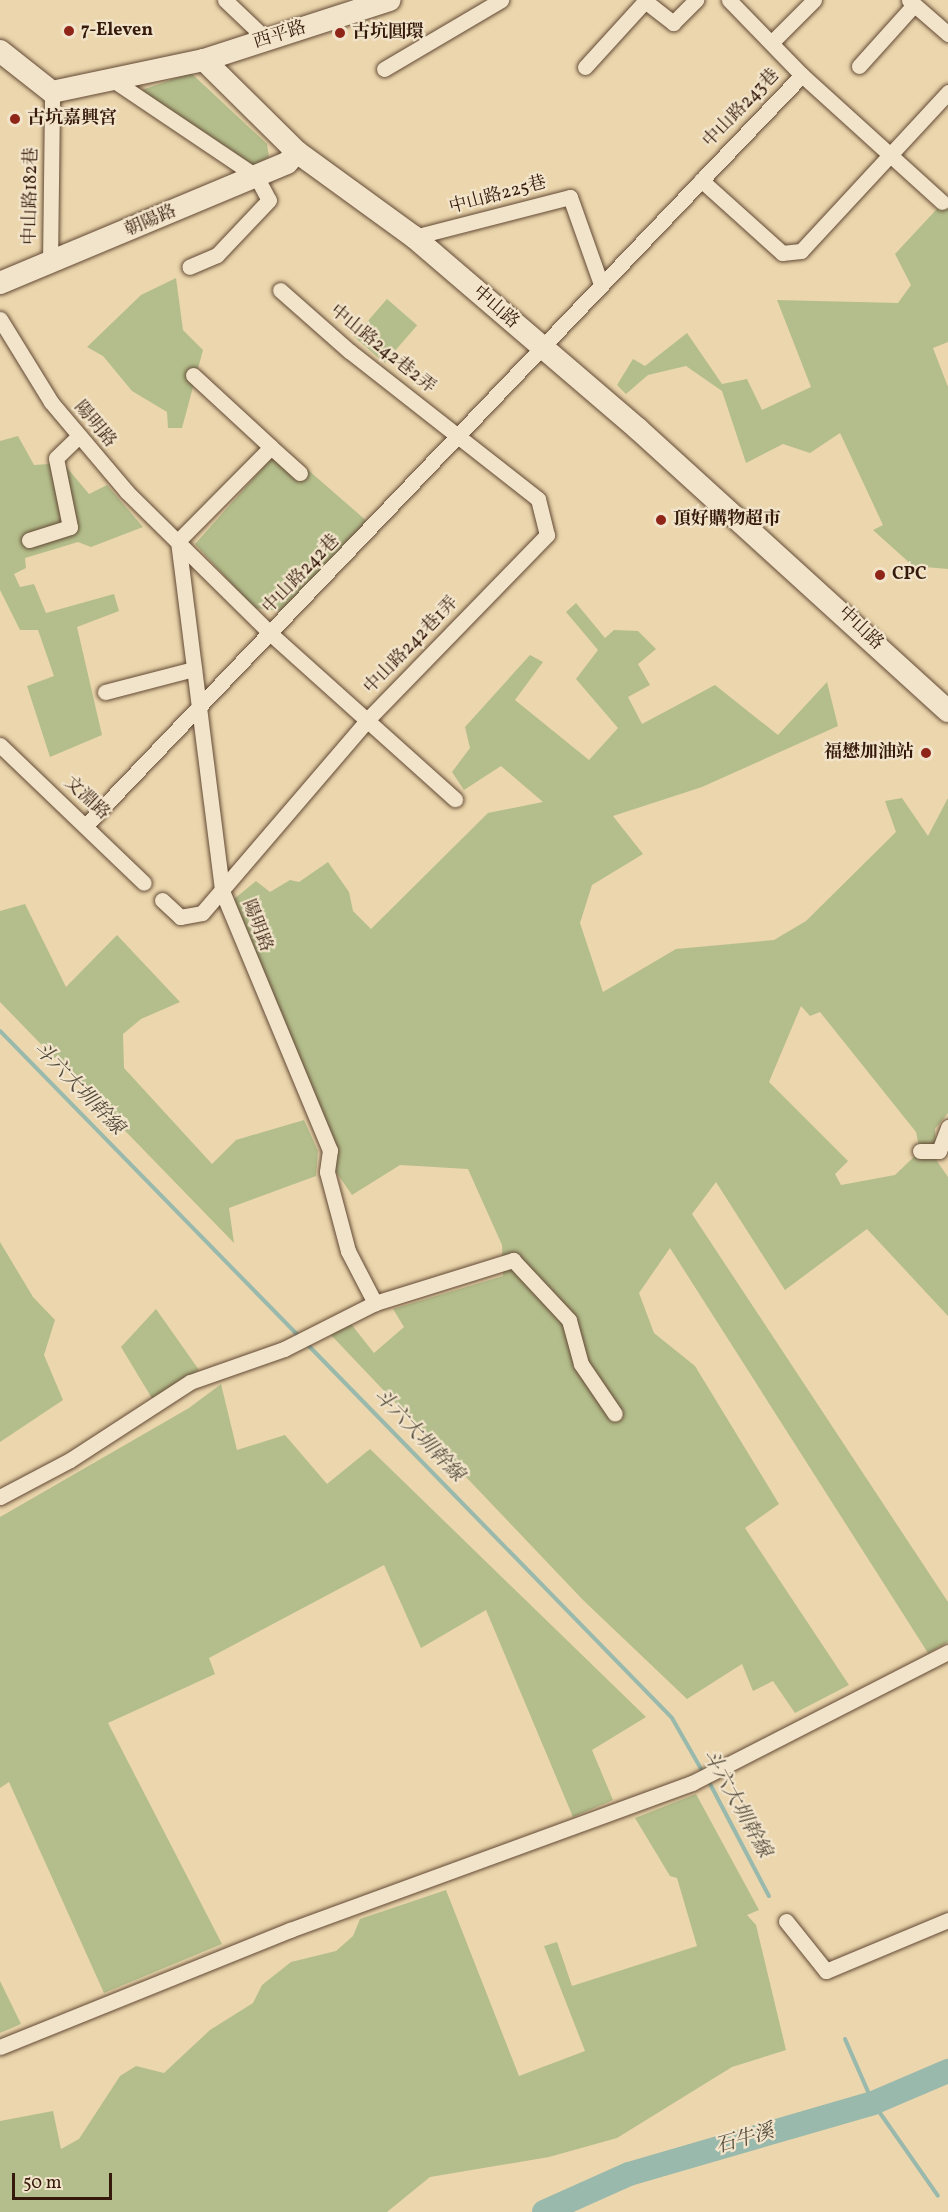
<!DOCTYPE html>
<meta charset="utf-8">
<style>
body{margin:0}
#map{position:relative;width:948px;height:2212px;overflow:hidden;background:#ebd6ad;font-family:Vollkorn,"Noto Serif TC",serif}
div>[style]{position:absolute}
.green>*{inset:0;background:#b4be8c;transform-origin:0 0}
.stream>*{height:4px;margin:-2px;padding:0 2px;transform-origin:2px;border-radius:2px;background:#98b9ac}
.river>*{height:24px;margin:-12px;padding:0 12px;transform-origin:12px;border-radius:12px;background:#98b9ac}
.roads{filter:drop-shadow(0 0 2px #624934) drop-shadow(0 0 2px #624934)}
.street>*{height:15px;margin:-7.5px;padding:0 7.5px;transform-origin:7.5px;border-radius:7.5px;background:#f2e4ca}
.secondary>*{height:22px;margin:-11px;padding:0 11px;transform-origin:11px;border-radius:11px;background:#f2e4ca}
.dots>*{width:16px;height:16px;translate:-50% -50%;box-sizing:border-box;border:3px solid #f2e4ca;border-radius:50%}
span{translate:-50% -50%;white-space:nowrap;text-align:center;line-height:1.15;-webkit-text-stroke:4.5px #f2e4ca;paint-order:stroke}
.poi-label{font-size:18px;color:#351a0b;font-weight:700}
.left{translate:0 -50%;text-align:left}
.right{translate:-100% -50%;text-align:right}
.street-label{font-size:18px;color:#351a0b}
.water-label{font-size:20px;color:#534a3b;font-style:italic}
.scale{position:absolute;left:12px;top:2173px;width:100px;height:27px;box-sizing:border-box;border:3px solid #351a0b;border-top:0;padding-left:8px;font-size:18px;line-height:21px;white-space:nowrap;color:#351a0b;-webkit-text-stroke:4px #f2e4ca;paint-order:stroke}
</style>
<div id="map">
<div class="green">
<i style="clip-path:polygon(191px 73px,267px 144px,269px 157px,252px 167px,136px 92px)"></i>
<i style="clip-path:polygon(948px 197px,948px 342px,933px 348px,948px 387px,948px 569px,913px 566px,873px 530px,883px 525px,840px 433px,810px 453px,783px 444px,746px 463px,722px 391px,686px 366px,648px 375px,626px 394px,617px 385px,633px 359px,645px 366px,687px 333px,722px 384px,747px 379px,762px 410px,811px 387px,777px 300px,898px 303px,911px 285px,895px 254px)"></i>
<i style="clip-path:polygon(176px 278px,183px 330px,203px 350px,182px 428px,168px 428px,167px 412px,132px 391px,103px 356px,87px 347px,141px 295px)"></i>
<i style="left:387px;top:299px;width:40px;height:50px;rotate:41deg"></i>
<i style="clip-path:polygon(18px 436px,34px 465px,63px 463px,89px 494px,107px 485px,143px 527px,91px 547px,78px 542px,25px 558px,26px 568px,14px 574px,20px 587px,34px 584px,46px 613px,114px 594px,119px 611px,77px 627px,102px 735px,50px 757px,27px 686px,54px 676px,38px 630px,20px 630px,0 590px,0 441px)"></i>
<i style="clip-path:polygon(272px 458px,297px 480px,307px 469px,369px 523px,281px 611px,254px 608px,195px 544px)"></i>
<i style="clip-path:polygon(evenodd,576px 603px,605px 638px,614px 630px,638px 631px,656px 649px,638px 664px,650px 685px,628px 697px,642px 724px,715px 685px,778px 735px,827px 682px,838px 726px,702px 787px,613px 816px,643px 854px,592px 885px,580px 923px,603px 992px,676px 949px,774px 940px,806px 921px,896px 832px,885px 801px,902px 798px,928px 836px,948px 798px,948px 1113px,935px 1129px,937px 1161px,948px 1177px,948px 1316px,867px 1229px,785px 1290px,716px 1182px,692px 1214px,948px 1602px,948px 1642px,928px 1653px,670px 1248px,639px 1293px,654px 1333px,695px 1366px,779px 1504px,745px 1528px,849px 1685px,795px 1713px,773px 1681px,753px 1691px,742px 1664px,687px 1699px,583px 1600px,330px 1334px,351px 1324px,374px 1353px,404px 1327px,393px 1309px,503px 1276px,502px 1245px,468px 1169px,400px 1165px,352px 1195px,336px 1172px,333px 1142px,234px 899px,256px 881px,270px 892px,290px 880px,299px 882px,328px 862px,349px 892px,353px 911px,371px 929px,488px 813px,543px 802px,501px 766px,464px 790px,452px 772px,470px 748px,465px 727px,530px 655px,543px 662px,515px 700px,589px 760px,618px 728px,576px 679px,598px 650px,566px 612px,576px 603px,801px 1006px,810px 1016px,820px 1012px,916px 1132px,920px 1151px,895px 1175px,841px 1185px,835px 1174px,848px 1161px,769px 1082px,801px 1006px)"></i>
<i style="clip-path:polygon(25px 904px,66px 987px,117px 935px,180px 1002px,141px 1019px,123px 1034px,124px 1068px,212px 1164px,236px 1140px,304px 1120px,318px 1151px,316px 1176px,229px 1208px,234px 1243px,0 1002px,0 911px)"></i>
<i style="clip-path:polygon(0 1242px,33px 1297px,55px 1320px,44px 1355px,63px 1400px,0 1442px)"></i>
<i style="clip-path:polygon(156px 1309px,199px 1370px,153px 1400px,121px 1347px)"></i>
<i style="clip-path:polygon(221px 1384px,237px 1450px,285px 1435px,327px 1484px,370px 1449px,646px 1717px,592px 1750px,613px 1800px,573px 1817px,486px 1610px,421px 1648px,384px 1565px,209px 1658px,215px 1674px,108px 1723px,222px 1944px,104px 1993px,9px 1782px,0 1788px,0 1517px,189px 1408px)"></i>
<i style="clip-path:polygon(696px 1794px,759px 1910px,747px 1915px,756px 1925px,786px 2050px,732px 2067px,617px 2138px,549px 2157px,430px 2177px,387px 2212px,0 2212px,0 2121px,53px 2111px,61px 2149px,79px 2139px,120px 2076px,136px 2066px,164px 2073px,210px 2030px,253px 2003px,262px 1985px,291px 1962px,336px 1951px,353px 1936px,360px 1919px,446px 1890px,519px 2076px,585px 2051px,544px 1946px,557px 1942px,572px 1986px,697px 1946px,677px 1878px,670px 1876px,635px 1818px)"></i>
<i style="clip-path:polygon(0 1981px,21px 2024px,0 2033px)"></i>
</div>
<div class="stream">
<i style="left:0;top:1031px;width:429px;rotate:45.6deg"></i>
<i style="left:305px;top:1342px;width:525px;rotate:45.69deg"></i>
<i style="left:672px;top:1718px;width:64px;rotate:60.3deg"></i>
<i style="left:708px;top:1780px;width:131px;rotate:62.3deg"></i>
<i style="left:845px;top:2039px;width:70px;rotate:66.4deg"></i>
<i style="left:873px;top:2103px;width:113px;rotate:55deg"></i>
</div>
<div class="river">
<i style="left:544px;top:2212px;width:93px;rotate:-24.1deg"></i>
<i style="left:629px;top:2174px;width:254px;rotate:-16.2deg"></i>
<i style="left:873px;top:2103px;width:82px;rotate:-23.1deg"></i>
</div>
<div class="roads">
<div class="street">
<i style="left:225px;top:0;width:58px;rotate:43.6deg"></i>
<i style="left:729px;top:0;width:105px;rotate:45.8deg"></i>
<i style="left:802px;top:75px;width:189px;rotate:42.2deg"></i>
<i style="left:909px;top:0;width:52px;rotate:41.1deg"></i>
<i style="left:773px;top:41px;width:58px;rotate:-45deg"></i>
<i style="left:859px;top:66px;width:82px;rotate:-48deg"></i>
<i style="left:585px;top:67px;width:89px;rotate:-47.7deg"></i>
<i style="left:645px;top:1px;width:36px;rotate:38deg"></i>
<i style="left:673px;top:23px;width:33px;rotate:-45deg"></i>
<i style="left:384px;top:69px;width:136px;rotate:-30.5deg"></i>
<i style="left:110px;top:78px;width:176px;rotate:33.9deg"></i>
<i style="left:256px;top:176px;width:27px;rotate:62deg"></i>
<i style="left:269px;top:200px;width:76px;rotate:133.4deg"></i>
<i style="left:217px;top:255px;width:30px;rotate:157deg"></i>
<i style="left:701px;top:180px;width:109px;rotate:42deg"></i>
<i style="left:782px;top:253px;width:19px;rotate:-6deg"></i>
<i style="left:801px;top:251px;width:217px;rotate:-47.2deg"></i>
<i style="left:414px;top:237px;width:161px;rotate:-14.4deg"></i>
<i style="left:570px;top:197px;width:92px;rotate:70.4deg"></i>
<i style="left:50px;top:265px;width:173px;rotate:-89.3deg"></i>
<i style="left:0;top:319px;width:97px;rotate:58.4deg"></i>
<i style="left:51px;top:402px;width:118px;rotate:49.8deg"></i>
<i style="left:127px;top:492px;width:204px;rotate:44.6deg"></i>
<i style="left:272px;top:635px;width:246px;rotate:41.9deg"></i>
<i style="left:193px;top:375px;width:106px;rotate:42.7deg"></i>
<i style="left:271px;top:447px;width:132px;rotate:134.7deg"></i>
<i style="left:178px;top:541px;width:353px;rotate:82.8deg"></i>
<i style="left:222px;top:891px;width:281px;rotate:67.4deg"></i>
<i style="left:330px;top:1150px;width:22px;rotate:98deg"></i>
<i style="left:327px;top:1172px;width:82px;rotate:75.1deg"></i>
<i style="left:348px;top:1251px;width:59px;rotate:62.6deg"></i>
<i style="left:271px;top:447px;width:39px;rotate:42deg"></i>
<i style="left:29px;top:540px;width:43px;rotate:-17.6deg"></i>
<i style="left:70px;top:527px;width:70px;rotate:-101.5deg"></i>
<i style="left:56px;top:458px;width:30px;rotate:-44deg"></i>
<i style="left:105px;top:692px;width:92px;rotate:-14.5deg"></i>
<i style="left:0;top:745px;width:199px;rotate:43.8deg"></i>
<i style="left:86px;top:825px;width:1037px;rotate:-46.33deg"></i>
<i style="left:162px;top:900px;width:25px;rotate:43deg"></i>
<i style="left:180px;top:917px;width:22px;rotate:-10deg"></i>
<i style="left:202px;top:913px;width:255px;rotate:-49.4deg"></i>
<i style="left:368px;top:719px;width:257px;rotate:-45.8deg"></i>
<i style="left:547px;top:535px;width:37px;rotate:-104deg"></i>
<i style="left:538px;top:499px;width:240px;rotate:-141.9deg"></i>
<i style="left:349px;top:351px;width:92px;rotate:-138.5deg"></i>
<i style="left:920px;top:1151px;width:19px"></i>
<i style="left:939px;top:1151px;width:26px;rotate:-69deg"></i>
<i style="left:0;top:1497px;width:79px;rotate:-27.9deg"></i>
<i style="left:70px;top:1460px;width:143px;rotate:-33deg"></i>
<i style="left:190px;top:1382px;width:100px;rotate:-19.3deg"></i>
<i style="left:284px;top:1349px;width:102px;rotate:-26.8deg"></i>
<i style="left:375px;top:1303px;width:145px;rotate:-17.3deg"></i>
<i style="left:513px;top:1260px;width:82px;rotate:47deg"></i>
<i style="left:569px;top:1320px;width:46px;rotate:74.7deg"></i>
<i style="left:581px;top:1364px;width:60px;rotate:55.8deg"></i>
<i style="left:786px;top:1921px;width:64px;rotate:51.3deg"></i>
<i style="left:826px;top:1971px;width:132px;rotate:-22.7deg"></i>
<i style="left:0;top:2047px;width:313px;rotate:-22deg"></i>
<i style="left:290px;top:1930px;width:428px;rotate:-20.1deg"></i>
<i style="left:692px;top:1783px;width:288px;rotate:-27.1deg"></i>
</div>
<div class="secondary">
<i style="left:0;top:51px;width:66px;rotate:38.3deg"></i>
<i style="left:52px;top:92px;width:155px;rotate:-11.9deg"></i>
<i style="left:204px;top:60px;width:195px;rotate:-17.9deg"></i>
<i style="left:204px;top:60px;width:131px;rotate:44.7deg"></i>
<i style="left:297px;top:152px;width:145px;rotate:36deg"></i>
<i style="left:414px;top:237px;width:295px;rotate:40.6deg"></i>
<i style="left:638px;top:429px;width:419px;rotate:42.3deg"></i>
<i style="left:0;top:283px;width:311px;rotate:-22.7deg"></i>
<i style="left:287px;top:163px;width:15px;rotate:-48deg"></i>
</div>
</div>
<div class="dots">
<i style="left:69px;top:31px;background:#8f2418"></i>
<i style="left:340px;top:33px;background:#8f2418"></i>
<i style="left:15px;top:119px;background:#8f2418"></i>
<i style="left:661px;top:520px;background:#8f2418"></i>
<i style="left:880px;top:575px;background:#8f2418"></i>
<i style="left:926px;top:753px;background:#8f2418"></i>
</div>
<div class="poi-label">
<span class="left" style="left:81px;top:31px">7-Eleven</span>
<span class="left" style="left:352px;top:33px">古坑圓環</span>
<span class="left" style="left:27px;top:119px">古坑嘉興宮</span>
<span class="left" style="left:673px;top:520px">頂好購物超市</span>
<span class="left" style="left:892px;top:575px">CPC</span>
<span class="right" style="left:914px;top:753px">福懋加油站</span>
</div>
<div class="street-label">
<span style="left:280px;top:36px;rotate:-17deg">西平路</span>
<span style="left:742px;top:109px;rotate:-46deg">中山路243巷</span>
<span style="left:32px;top:196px;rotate:-89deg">中山路182巷</span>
<span style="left:498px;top:196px;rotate:-15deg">中山路225巷</span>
<span style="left:151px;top:222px;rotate:-23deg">朝陽路</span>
<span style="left:495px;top:308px;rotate:41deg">中山路</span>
<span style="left:382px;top:350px;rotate:39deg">中山路242巷2弄</span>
<span style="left:94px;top:425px;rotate:50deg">陽明路</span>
<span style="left:302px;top:575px;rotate:-46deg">中山路242巷</span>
<span style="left:860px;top:629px;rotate:43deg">中山路</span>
<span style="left:412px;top:646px;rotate:-46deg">中山路242巷1弄</span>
<span style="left:86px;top:799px;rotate:43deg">文淵路</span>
<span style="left:256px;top:926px;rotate:69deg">陽明路</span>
</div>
<div class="water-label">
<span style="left:78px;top:1089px;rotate:46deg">斗六大圳幹線</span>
<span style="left:418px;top:1436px;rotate:46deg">斗六大圳幹線</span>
<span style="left:736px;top:1804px;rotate:61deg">斗六大圳幹線</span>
<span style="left:745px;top:2140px;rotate:-16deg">石牛溪</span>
</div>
<div class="scale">50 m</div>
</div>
